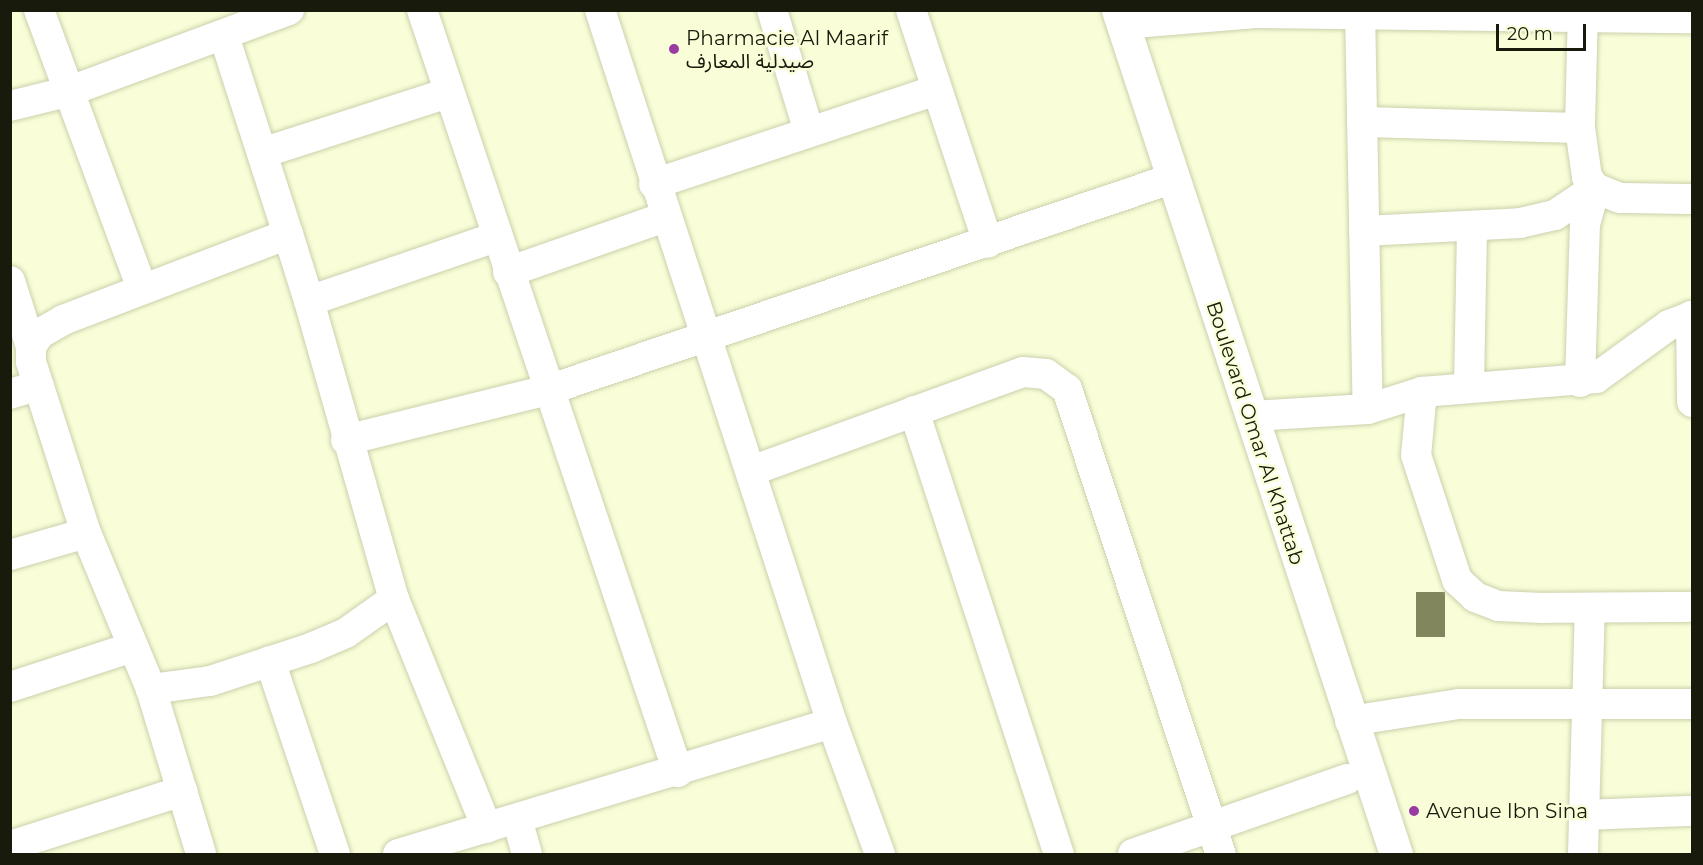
<!DOCTYPE html>
<meta charset="utf-8">
<style>
body{margin:0}
#map{position:relative;width:1703px;height:865px;overflow:hidden;background:#f9fed8;font-family:Montserrat,"Noto Sans Arabic",sans-serif}
div>[style]{position:absolute}
.building>*{inset:0;background:#81865c;transform-origin:0 0}
.roads{filter:drop-shadow(0 0 2px #cbd0ac) drop-shadow(0 0 2px #cbd0ac)}
.minor>*{height:30px;margin:-15px;padding:0 15px;transform-origin:15px;border-radius:15px;background:#fff}
.tertiary>*{height:33px;margin:-16.5px;padding:0 16.5px;transform-origin:16.5px;border-radius:16.5px;background:#fff}
.dots>*{width:16px;height:16px;translate:-50% -50%;box-sizing:border-box;border:3px solid #f9fed8;border-radius:50%}
span{translate:-50% -50%;white-space:nowrap;text-align:center;line-height:1.15;-webkit-text-stroke:5px #f9fed8;paint-order:stroke}
.poi-label{font-size:20px;color:#181a0c}
.left{translate:0 -50%;text-align:left}
.street-label{font-size:20px;color:#181a0c}
.frame{position:absolute;inset:0;border:12px solid #181a0c;pointer-events:none}
.scale{position:absolute;left:1496px;top:24px;width:90px;height:27px;box-sizing:border-box;border:3px solid #181a0c;border-top:0;padding-left:8px;font-size:18px;line-height:21px;white-space:nowrap;color:#181a0c;-webkit-text-stroke:4px #f9fed8;paint-order:stroke}
</style>
<div id="map">
<div class="building">
<i style="left:1416px;top:592px;width:29px;height:45px"></i>
</div>
<div class="roads">
<div class="minor">
<i style="left:39px;top:10px;width:294px;rotate:69.7deg"></i>
<i style="left:422px;top:10px;width:804px;rotate:71.43deg"></i>
<i style="left:600px;top:10px;width:750px;rotate:71.98deg"></i>
<i style="left:832px;top:723px;width:140px;rotate:69.9deg"></i>
<i style="left:772px;top:10px;width:127px;rotate:73.1deg"></i>
<i style="left:911px;top:10px;width:245px;rotate:71.7deg"></i>
<i style="left:1360px;top:10px;width:399px;rotate:88.9deg"></i>
<i style="left:1583px;top:10px;width:118px;rotate:91.5deg"></i>
<i style="left:1580px;top:128px;width:49px;rotate:81.9deg"></i>
<i style="left:1587px;top:177px;width:14px;rotate:54deg"></i>
<i style="left:1595px;top:188px;width:27px;rotate:22deg"></i>
<i style="left:1620px;top:198px;width:72px;rotate:0.8deg"></i>
<i style="left:1122px;top:24px;width:134px;rotate:-4.7deg"></i>
<i style="left:1256px;top:13px;width:436px;rotate:0.7deg"></i>
<i style="left:224px;top:36px;width:208px;rotate:72.1deg"></i>
<i style="left:288px;top:234px;width:70px;rotate:72.6deg"></i>
<i style="left:309px;top:301px;width:310px;rotate:74.1deg"></i>
<i style="left:394px;top:599px;width:59px;rotate:144.7deg"></i>
<i style="left:346px;top:633px;width:38px;rotate:157deg"></i>
<i style="left:311px;top:648px;width:106px;rotate:161.9deg"></i>
<i style="left:210px;top:681px;width:60px;rotate:172.3deg"></i>
<i style="left:151px;top:689px;width:169px;rotate:-112.6deg"></i>
<i style="left:86px;top:533px;width:180px;rotate:-107.8deg"></i>
<i style="left:31px;top:362px;width:15px;rotate:-90deg"></i>
<i style="left:31px;top:347px;width:15px;rotate:-58deg"></i>
<i style="left:39px;top:334px;width:28px;rotate:-30deg"></i>
<i style="left:63px;top:320px;width:241px;rotate:-20.9deg"></i>
<i style="left:10px;top:106px;width:59px;rotate:-13.8deg"></i>
<i style="left:67px;top:92px;width:237px;rotate:-20.3deg"></i>
<i style="left:1362px;top:122px;width:218px;rotate:1.6deg"></i>
<i style="left:262px;top:153px;width:195px;rotate:-17.9deg"></i>
<i style="left:654px;top:184px;width:297px;rotate:-18.4deg"></i>
<i style="left:1364px;top:231px;width:156px;rotate:-2.9deg"></i>
<i style="left:1520px;top:223px;width:36px;rotate:-13deg"></i>
<i style="left:1555px;top:215px;width:48px;rotate:-34deg"></i>
<i style="left:508px;top:272px;width:166px;rotate:-19.3deg"></i>
<i style="left:10px;top:281px;width:69px;rotate:72.3deg"></i>
<i style="left:309px;top:301px;width:198px;rotate:-18.9deg"></i>
<i style="left:1691px;top:316px;width:86px;rotate:89.3deg"></i>
<i style="left:1580px;top:382px;width:158px;rotate:-88.2deg"></i>
<i style="left:1585px;top:224px;width:37px;rotate:-74deg"></i>
<i style="left:1469px;top:386px;width:160px;rotate:-88.9deg"></i>
<i style="left:1422px;top:392px;width:63px;rotate:95.4deg"></i>
<i style="left:1416px;top:455px;width:132px;rotate:71.8deg"></i>
<i style="left:1457px;top:580px;width:25px;rotate:43deg"></i>
<i style="left:1475px;top:597px;width:25px;rotate:21deg"></i>
<i style="left:1498px;top:606px;width:44px;rotate:2.6deg"></i>
<i style="left:1542px;top:608px;width:150px;rotate:-0.4deg"></i>
<i style="left:10px;top:394px;width:30px;rotate:-17deg"></i>
<i style="left:914px;top:411px;width:466px;rotate:71.9deg"></i>
<i style="left:1252px;top:416px;width:116px;rotate:-3.5deg"></i>
<i style="left:1368px;top:409px;width:57px;rotate:-17.5deg"></i>
<i style="left:1422px;top:392px;width:175px;rotate:-4.6deg"></i>
<i style="left:1596px;top:378px;width:90px;rotate:-36deg"></i>
<i style="left:1669px;top:325px;width:25px;rotate:-21deg"></i>
<i style="left:346px;top:440px;width:208px;rotate:-13.9deg"></i>
<i style="left:548px;top:390px;width:658px;rotate:-18.71deg"></i>
<i style="left:751px;top:471px;width:289px;rotate:-20deg"></i>
<i style="left:1023px;top:372px;width:23px;rotate:5deg"></i>
<i style="left:1046px;top:374px;width:26px;rotate:36deg"></i>
<i style="left:1067px;top:389px;width:490px;rotate:71.7deg"></i>
<i style="left:10px;top:555px;width:79px;rotate:-16.1deg"></i>
<i style="left:394px;top:599px;width:247px;rotate:67.9deg"></i>
<i style="left:270px;top:661px;width:204px;rotate:71.4deg"></i>
<i style="left:10px;top:687px;width:126px;rotate:-18deg"></i>
<i style="left:151px;top:689px;width:172px;rotate:73.1deg"></i>
<i style="left:1350px;top:721px;width:110px;rotate:-8.9deg"></i>
<i style="left:1459px;top:704px;width:233px"></i>
<i style="left:1586px;top:815px;width:106px;rotate:-2.2deg"></i>
<i style="left:517px;top:819px;width:36px;rotate:74deg"></i>
<i style="left:10px;top:846px;width:181px;rotate:-17.7deg"></i>
<i style="left:398px;top:854px;width:453px;rotate:-16.8deg"></i>
<i style="left:1133px;top:854px;width:227px;rotate:-19.3deg"></i>
<i style="left:1583px;top:854px;width:244px;rotate:-88.4deg"></i>
</div>
<div class="tertiary">
<i style="left:1118px;top:10px;width:889px;rotate:71.77deg"></i>
</div>
</div>
<div class="dots">
<i style="left:674px;top:49px;background:#9a3ba4"></i>
<i style="left:1414px;top:811px;background:#9a3ba4"></i>
</div>
<div class="poi-label">
<span class="left" style="left:686px;top:50px">Pharmacie Al Maarif<br>صيدلية المعارف</span>
<span class="left" style="left:1426px;top:811px">Avenue Ibn Sina</span>
</div>
<div class="street-label">
<span style="left:1255px;top:433px;rotate:72deg">Boulevard Omar Al Khattab</span>
</div>
<div class="frame"></div>
<div class="scale">20 m</div>
</div>
